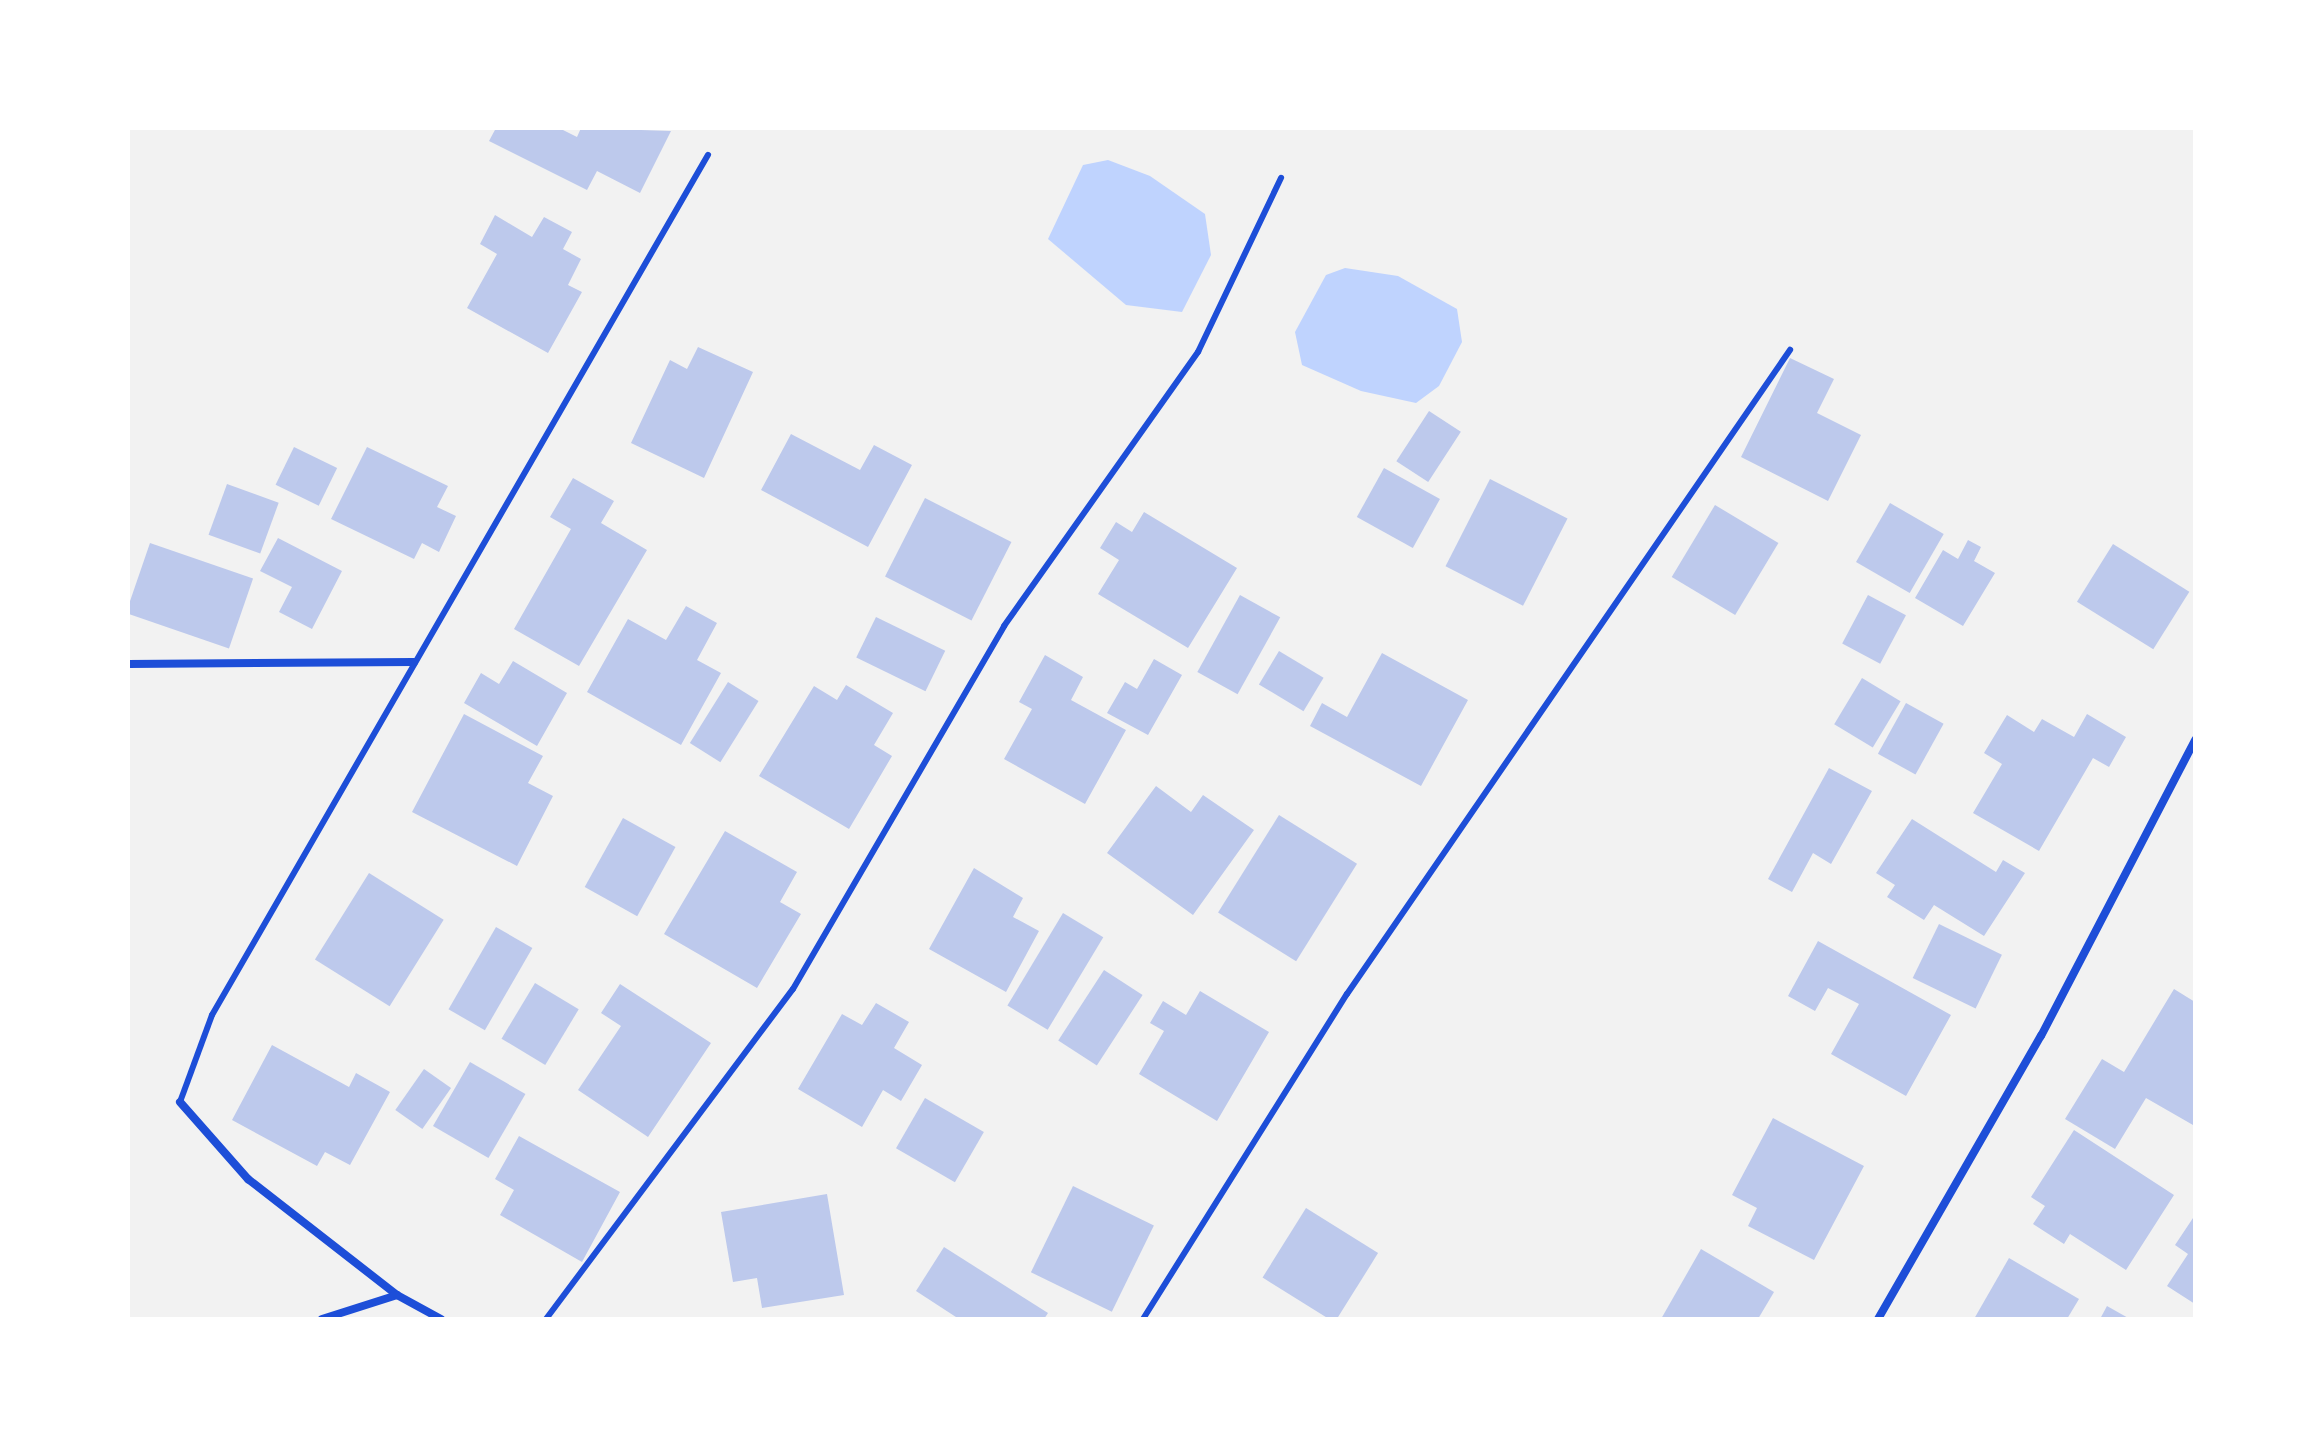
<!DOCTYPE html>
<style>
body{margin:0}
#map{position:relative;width:2323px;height:1447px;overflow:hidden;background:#f2f2f2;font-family:"Fira Sans",sans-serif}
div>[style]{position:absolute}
.water>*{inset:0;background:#bfd3fe}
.building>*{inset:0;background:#bdc9ec;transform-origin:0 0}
.service>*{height:6px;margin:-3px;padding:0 3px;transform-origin:3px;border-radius:3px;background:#1d4ed8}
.minor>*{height:8px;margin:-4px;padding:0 4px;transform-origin:4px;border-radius:4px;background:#1d4ed8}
span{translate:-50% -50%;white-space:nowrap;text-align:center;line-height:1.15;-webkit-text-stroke:8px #fff;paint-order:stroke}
.frame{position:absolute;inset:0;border:130px solid #fff;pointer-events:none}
</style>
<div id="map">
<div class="water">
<i style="clip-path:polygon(1108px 160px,1150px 176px,1205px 214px,1211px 255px,1182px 312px,1126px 305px,1048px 239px,1083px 165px)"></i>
<i style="clip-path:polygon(1345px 268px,1398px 276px,1457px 309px,1462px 342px,1439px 386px,1416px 403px,1361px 391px,1302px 365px,1295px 332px,1326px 275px)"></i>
</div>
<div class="building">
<i style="clip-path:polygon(496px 128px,559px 128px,577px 137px,581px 128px,671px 131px,640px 193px,597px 171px,587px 190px,489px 141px)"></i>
<i style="clip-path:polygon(495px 215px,532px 237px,544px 217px,572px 232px,563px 249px,581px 259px,568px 285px,582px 292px,548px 353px,467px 308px,497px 254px,480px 244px)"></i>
<i style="clip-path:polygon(698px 347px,753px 372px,704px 478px,631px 443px,670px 360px,687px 369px)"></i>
<i style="clip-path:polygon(1790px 358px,1834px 379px,1817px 413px,1861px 435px,1828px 501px,1741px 457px)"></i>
<i style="left:1429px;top:411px;width:38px;height:60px;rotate:33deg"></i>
<i style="clip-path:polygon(791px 434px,860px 470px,874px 445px,912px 465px,868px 547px,761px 490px)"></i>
<i style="left:294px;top:447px;width:48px;height:42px;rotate:26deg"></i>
<i style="clip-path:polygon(367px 447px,448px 486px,437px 507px,456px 516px,439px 552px,422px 543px,414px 559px,331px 519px)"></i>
<i style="left:1384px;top:468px;width:64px;height:56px;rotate:29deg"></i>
<i style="clip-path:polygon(573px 478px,614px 501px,601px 523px,647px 550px,579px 666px,514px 629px,571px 529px,550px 517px)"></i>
<i style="left:1490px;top:479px;width:87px;height:98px;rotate:27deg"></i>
<i style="left:227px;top:484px;width:55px;height:54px;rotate:20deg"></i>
<i style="left:925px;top:498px;width:97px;height:88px;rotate:27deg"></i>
<i style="left:1890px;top:503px;width:62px;height:68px;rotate:30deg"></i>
<i style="left:1715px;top:505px;width:74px;height:84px;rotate:31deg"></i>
<i style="clip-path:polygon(1144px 512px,1237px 568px,1188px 648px,1098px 594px,1119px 560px,1100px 548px,1116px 522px,1132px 532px)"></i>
<i style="clip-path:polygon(278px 538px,342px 571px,312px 629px,279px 612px,292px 587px,260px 571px)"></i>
<i style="clip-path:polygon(1968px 540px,1981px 547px,1974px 561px,1995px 573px,1963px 626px,1915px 598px,1943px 550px,1958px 559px)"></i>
<i style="left:150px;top:543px;width:109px;height:74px;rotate:19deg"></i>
<i style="left:2113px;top:544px;width:90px;height:68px;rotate:32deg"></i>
<i style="left:1240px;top:595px;width:46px;height:88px;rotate:29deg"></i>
<i style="left:1868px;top:595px;width:43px;height:55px;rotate:28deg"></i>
<i style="clip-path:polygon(686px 606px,717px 623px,697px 660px,721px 673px,681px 745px,587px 692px,628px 619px,666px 640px)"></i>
<i style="left:876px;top:617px;width:77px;height:45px;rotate:26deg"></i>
<i style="left:1279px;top:651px;width:52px;height:39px;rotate:31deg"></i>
<i style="clip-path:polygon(1382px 653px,1468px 700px,1421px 786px,1310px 726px,1322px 703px,1347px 717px)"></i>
<i style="clip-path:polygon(1045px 655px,1083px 677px,1071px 700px,1126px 730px,1085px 804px,1004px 759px,1032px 709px,1019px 702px)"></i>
<i style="clip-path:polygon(1154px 659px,1182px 675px,1148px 735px,1107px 713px,1125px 682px,1137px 689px)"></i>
<i style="clip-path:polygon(513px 661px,567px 693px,537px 746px,464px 703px,481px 673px,499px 684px)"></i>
<i style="left:1862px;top:678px;width:45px;height:54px;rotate:31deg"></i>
<i style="left:728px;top:682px;width:36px;height:72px;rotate:32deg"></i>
<i style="clip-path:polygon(846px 685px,893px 713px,874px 745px,892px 756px,849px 829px,759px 776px,814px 686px,837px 700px)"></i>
<i style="left:1906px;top:703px;width:43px;height:58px;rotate:29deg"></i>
<i style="clip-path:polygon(464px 714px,543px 756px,528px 783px,553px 796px,517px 866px,412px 812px)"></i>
<i style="clip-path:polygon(2087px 714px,2126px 737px,2109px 767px,2093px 758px,2039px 851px,1973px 813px,2002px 764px,1984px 753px,2007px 715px,2034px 732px,2042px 719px,2074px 737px)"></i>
<i style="clip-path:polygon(1829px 768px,1872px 791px,1831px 864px,1813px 853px,1792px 892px,1768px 879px)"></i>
<i style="clip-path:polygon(1156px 786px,1191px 812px,1203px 795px,1254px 830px,1193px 915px,1107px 853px)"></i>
<i style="left:1279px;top:815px;width:92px;height:115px;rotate:32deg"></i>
<i style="left:623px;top:818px;width:60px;height:79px;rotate:29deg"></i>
<i style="clip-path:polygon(1912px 819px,1996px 872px,2003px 860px,2025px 873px,1984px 936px,1934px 905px,1924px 920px,1887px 897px,1895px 885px,1876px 873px)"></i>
<i style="clip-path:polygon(725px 831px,797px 872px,780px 902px,801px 914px,757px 988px,664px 934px)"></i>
<i style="clip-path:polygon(974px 868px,1023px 898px,1013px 917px,1039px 931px,1006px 992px,929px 949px)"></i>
<i style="left:369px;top:873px;width:88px;height:102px;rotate:32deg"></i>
<i style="left:1063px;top:913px;width:47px;height:108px;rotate:31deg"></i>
<i style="left:1939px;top:924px;width:70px;height:60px;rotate:26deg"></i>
<i style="left:496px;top:927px;width:42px;height:95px;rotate:30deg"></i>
<i style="clip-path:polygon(1818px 941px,1951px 1015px,1906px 1096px,1831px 1054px,1859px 1004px,1828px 988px,1815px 1011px,1788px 996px)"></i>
<i style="left:1104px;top:970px;width:46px;height:84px;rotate:33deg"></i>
<i style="left:535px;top:983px;width:51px;height:65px;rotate:31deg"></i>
<i style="clip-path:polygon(620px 984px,711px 1043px,648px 1137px,578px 1090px,621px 1026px,601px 1013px)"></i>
<i style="clip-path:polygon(2174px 989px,2195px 1002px,2195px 1121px,2193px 1125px,2146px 1098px,2115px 1149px,2065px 1119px,2102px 1059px,2124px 1072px)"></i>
<i style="clip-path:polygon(1200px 991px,1269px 1032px,1217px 1121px,1139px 1074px,1164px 1031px,1150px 1023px,1163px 1001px,1186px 1015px)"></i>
<i style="clip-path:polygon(876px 1003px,909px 1022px,894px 1048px,922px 1065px,901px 1101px,883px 1090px,862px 1127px,798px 1089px,842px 1014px,862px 1025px)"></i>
<i style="clip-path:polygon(272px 1045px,349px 1087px,356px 1073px,390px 1092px,350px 1165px,325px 1152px,317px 1166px,232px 1120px)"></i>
<i style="left:470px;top:1062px;width:64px;height:74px;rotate:30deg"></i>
<i style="left:424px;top:1069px;width:33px;height:50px;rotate:35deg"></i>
<i style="left:925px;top:1098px;width:68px;height:58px;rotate:30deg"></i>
<i style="clip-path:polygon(1773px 1118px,1864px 1166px,1814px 1260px,1748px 1226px,1757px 1208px,1732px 1195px)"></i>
<i style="clip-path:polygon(2074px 1130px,2174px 1195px,2126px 1270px,2070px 1234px,2064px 1244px,2033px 1224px,2045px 1206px,2031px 1197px)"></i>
<i style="clip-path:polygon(519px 1136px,620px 1192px,582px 1262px,500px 1215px,514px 1190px,495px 1179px)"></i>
<i style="left:1073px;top:1186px;width:90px;height:96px;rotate:26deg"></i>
<i style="clip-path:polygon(827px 1194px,844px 1295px,762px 1308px,757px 1278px,733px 1282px,721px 1212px)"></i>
<i style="left:1306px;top:1208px;width:85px;height:82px;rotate:32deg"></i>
<i style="clip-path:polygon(2195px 1215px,2195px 1304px,2167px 1286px,2188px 1254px,2175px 1245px)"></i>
<i style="clip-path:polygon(944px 1247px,1048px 1313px,1044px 1319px,959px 1319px,916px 1291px)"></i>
<i style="clip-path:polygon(1701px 1249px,1774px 1292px,1758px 1319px,1661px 1319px)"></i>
<i style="clip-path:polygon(2009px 1258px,2079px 1299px,2067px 1319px,1974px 1319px)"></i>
<i style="clip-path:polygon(2107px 1306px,2130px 1319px,2100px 1319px)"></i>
</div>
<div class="service">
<i style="left:180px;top:1102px;width:93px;rotate:-69.8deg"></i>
<i style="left:212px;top:1015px;width:993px;rotate:-60.03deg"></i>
<i style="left:546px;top:1319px;width:412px;rotate:-53.2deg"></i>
<i style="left:793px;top:989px;width:420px;rotate:-59.8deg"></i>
<i style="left:1004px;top:626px;width:336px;rotate:-54.7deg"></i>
<i style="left:1198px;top:352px;width:193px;rotate:-64.5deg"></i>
<i style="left:1143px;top:1319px;width:384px;rotate:-57.9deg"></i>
<i style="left:1347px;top:994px;width:782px;rotate:-55.48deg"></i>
</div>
<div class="minor">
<i style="left:128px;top:664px;width:286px;rotate:-0.4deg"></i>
<i style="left:180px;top:1102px;width:103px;rotate:48.6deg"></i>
<i style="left:248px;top:1179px;width:189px;rotate:37.9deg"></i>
<i style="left:322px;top:1319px;width:79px;rotate:-17.7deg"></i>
<i style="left:397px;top:1295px;width:50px;rotate:28.6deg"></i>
<i style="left:1878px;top:1319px;width:327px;rotate:-60.1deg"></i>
<i style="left:2041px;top:1036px;width:334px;rotate:-62.5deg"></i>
</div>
<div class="frame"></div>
</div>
